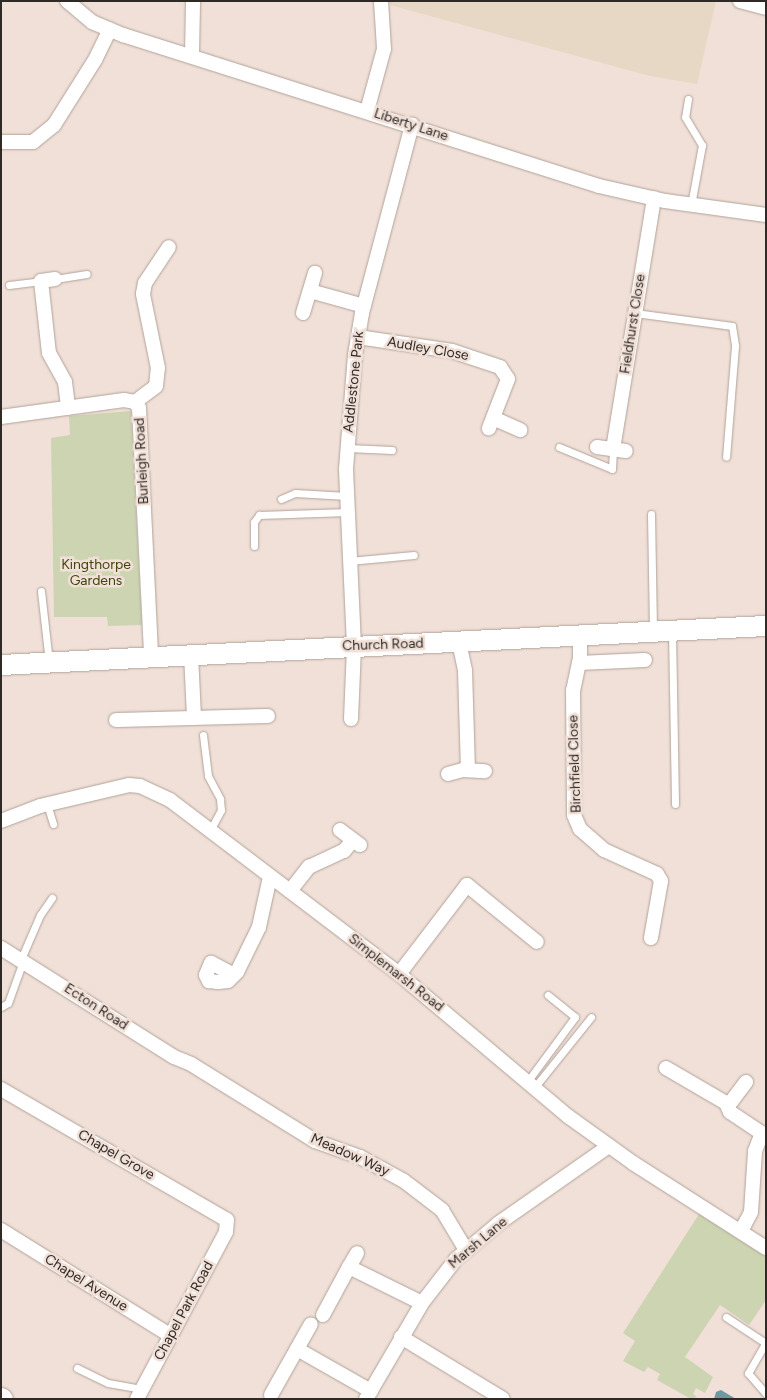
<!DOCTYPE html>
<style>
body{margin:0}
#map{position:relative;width:767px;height:1400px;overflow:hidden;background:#f0e0d7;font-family:Figtree,sans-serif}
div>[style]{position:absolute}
.education>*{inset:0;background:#e7d7c5}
.green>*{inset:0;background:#ccd4b1}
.water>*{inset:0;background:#6c9aa0}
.roads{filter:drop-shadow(0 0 1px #b1a29a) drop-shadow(0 0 1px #b1a29a)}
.lane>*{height:7px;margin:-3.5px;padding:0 3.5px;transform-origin:3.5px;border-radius:3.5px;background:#fff}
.street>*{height:14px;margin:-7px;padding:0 7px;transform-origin:7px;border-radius:7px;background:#fff}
.secondary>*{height:20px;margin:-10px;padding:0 10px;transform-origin:10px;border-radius:10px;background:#fff}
span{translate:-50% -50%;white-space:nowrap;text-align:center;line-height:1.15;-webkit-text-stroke:5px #f0e0d7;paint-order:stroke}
.street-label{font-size:14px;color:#302a27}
.park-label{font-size:14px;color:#3e4608}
.frame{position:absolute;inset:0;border:2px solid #302a27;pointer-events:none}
</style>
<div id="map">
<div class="education">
<i style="clip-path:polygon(390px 1px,716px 1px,697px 84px,650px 76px,390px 5px)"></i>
</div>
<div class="green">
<i style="clip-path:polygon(131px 411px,142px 625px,108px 626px,107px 617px,54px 617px,51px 438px,70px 435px,69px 416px)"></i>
<i style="clip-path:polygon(699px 1214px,766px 1257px,766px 1300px,749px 1325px,720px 1305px,685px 1357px,713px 1377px,705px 1393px,696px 1388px,693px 1394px,697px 1397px,691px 1399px,657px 1380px,660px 1374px,648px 1367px,644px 1372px,623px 1361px,635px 1341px,623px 1333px)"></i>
</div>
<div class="water">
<i style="clip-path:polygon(721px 1390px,736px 1399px,714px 1399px,716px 1392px)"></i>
</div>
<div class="roads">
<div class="lane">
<i style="left:688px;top:99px;width:18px;rotate:99deg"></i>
<i style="left:685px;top:117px;width:33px;rotate:59deg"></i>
<i style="left:702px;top:145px;width:61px;rotate:100.4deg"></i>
<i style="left:55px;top:279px;width:32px;rotate:-9deg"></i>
<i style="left:9px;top:285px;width:32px;rotate:-7deg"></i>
<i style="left:635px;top:313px;width:98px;rotate:7.6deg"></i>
<i style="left:732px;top:326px;width:20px;rotate:81deg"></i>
<i style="left:735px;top:346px;width:111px;rotate:94.6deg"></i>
<i style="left:559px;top:447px;width:57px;rotate:22.5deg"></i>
<i style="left:612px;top:469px;width:20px;rotate:-87deg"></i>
<i style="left:348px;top:448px;width:44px;rotate:2.6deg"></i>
<i style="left:281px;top:499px;width:15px;rotate:-23deg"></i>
<i style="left:295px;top:493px;width:52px;rotate:3.3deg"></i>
<i style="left:651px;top:514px;width:117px;rotate:89deg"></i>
<i style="left:254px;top:546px;width:24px;rotate:-90deg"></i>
<i style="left:254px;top:522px;width:9px;rotate:-54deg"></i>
<i style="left:259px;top:515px;width:89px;rotate:-1.9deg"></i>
<i style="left:349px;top:561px;width:65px;rotate:-5.3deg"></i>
<i style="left:41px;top:591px;width:71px;rotate:83.6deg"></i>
<i style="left:672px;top:631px;width:173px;rotate:89deg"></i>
<i style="left:203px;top:735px;width:41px;rotate:83deg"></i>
<i style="left:208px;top:776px;width:26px;rotate:62deg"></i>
<i style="left:220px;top:799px;width:11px;rotate:85deg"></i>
<i style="left:221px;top:810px;width:26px;rotate:118deg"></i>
<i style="left:47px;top:804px;width:21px;rotate:73deg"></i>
<i style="left:21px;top:959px;width:48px;rotate:-66.6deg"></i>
<i style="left:40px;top:915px;width:21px;rotate:-55deg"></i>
<i style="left:1px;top:1007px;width:8px;rotate:-30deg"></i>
<i style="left:8px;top:1003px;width:45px;rotate:-70.3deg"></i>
<i style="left:527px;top:1082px;width:81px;rotate:-53.6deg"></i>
<i style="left:575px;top:1017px;width:35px;rotate:-141deg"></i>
<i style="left:534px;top:1088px;width:91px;rotate:-51.2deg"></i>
<i style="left:726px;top:1317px;width:45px;rotate:33.3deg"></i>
<i style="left:766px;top:1342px;width:36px;rotate:120deg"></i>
<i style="left:748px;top:1373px;width:28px;rotate:49deg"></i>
<i style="left:77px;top:1368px;width:34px;rotate:26deg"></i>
<i style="left:108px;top:1383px;width:35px;rotate:10deg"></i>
</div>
<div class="street">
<i style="left:67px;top:1px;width:33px;rotate:40deg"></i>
<i style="left:92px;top:22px;width:34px;rotate:23deg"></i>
<i style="left:123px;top:35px;width:499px;rotate:17.6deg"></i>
<i style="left:599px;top:186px;width:68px;rotate:12.8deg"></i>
<i style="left:665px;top:201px;width:102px;rotate:7.9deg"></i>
<i style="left:740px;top:1px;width:27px;rotate:15deg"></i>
<i style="left:192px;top:55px;width:54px;rotate:-88.9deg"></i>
<i style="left:367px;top:111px;width:64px;rotate:-74.7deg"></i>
<i style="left:384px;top:49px;width:48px;rotate:-93.6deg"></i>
<i style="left:1px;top:142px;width:32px"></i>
<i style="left:33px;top:142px;width:27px;rotate:-39deg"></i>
<i style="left:54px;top:125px;width:77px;rotate:-57.8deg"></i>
<i style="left:95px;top:60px;width:34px;rotate:-64deg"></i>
<i style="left:55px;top:279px;width:14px;rotate:172deg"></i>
<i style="left:41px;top:281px;width:72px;rotate:83.7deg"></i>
<i style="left:49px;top:353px;width:33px;rotate:61deg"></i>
<i style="left:65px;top:382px;width:26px;rotate:83deg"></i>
<i style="left:310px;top:291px;width:56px;rotate:15.5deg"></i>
<i style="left:303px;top:313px;width:42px;rotate:-73.3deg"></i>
<i style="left:358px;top:337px;width:95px;rotate:8.5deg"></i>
<i style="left:452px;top:351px;width:51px;rotate:18.4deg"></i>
<i style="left:500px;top:367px;width:14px;rotate:56deg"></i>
<i style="left:508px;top:379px;width:53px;rotate:111.2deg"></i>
<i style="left:135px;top:402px;width:26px;rotate:-37deg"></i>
<i style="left:156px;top:386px;width:18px;rotate:-84deg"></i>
<i style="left:158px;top:368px;width:76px;rotate:-101.5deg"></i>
<i style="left:143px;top:294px;width:11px;rotate:-80deg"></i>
<i style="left:145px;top:283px;width:43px;rotate:-56.3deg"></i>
<i style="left:1px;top:417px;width:124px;rotate:-7.9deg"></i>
<i style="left:124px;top:400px;width:11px;rotate:10deg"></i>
<i style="left:135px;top:402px;width:7px;rotate:56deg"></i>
<i style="left:139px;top:408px;width:248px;rotate:87.2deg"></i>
<i style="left:493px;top:418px;width:30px;rotate:24deg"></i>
<i style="left:597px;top:447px;width:29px;rotate:8deg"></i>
<i style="left:613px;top:449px;width:254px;rotate:-80.7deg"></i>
<i style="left:580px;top:635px;width:23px;rotate:90deg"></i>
<i style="left:580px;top:658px;width:33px;rotate:102deg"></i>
<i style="left:573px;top:690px;width:125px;rotate:89.5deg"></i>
<i style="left:574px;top:815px;width:15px;rotate:67deg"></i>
<i style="left:580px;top:829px;width:32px;rotate:41deg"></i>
<i style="left:604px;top:850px;width:58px;rotate:24.4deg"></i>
<i style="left:657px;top:874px;width:8px;rotate:60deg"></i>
<i style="left:661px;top:881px;width:58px;rotate:100deg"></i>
<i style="left:459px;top:642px;width:29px;rotate:78deg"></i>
<i style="left:465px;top:670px;width:100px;rotate:88.3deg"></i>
<i style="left:191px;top:655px;width:62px;rotate:87.2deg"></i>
<i style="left:579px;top:663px;width:66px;rotate:-2.6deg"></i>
<i style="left:351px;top:719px;width:73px;rotate:-87.6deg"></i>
<i style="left:354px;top:646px;width:177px;rotate:-92.6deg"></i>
<i style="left:346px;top:469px;width:114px;rotate:-85.5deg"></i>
<i style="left:355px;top:355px;width:43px;rotate:-80.5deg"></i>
<i style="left:362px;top:313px;width:195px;rotate:-75.1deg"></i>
<i style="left:116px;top:720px;width:152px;rotate:-1.5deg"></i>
<i style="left:448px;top:774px;width:16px;rotate:-15deg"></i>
<i style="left:463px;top:770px;width:22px;rotate:3deg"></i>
<i style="left:1px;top:821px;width:42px;rotate:-21deg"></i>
<i style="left:40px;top:806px;width:91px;rotate:-13.3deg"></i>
<i style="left:129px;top:785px;width:11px;rotate:5deg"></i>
<i style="left:140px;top:786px;width:33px;rotate:25deg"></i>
<i style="left:170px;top:800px;width:288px;rotate:37.2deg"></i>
<i style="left:399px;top:974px;width:222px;rotate:40.1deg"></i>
<i style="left:569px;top:1117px;width:79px;rotate:35.7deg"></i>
<i style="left:633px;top:1163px;width:158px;rotate:32.6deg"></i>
<i style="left:340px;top:830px;width:25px;rotate:37deg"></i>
<i style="left:290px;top:891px;width:31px;rotate:-52deg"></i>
<i style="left:309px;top:867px;width:38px;rotate:-25deg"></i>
<i style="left:344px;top:851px;width:14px;rotate:-51deg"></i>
<i style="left:1px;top:948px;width:204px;rotate:32.2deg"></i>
<i style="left:174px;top:1057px;width:18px;rotate:22deg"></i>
<i style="left:191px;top:1064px;width:146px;rotate:31.8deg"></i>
<i style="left:315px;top:1141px;width:48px;rotate:19.6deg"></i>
<i style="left:360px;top:1157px;width:50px;rotate:28.6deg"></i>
<i style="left:404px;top:1181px;width:48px;rotate:37.3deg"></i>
<i style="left:442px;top:1210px;width:47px;rotate:59deg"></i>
<i style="left:399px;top:974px;width:112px;rotate:-52.6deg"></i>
<i style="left:467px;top:885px;width:90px;rotate:39.2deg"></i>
<i style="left:234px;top:975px;width:26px;rotate:-152deg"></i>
<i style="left:211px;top:963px;width:13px;rotate:113deg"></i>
<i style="left:206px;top:975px;width:7px;rotate:63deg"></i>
<i style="left:209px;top:981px;width:9px;rotate:6deg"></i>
<i style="left:218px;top:982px;width:10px;rotate:-6deg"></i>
<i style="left:228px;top:981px;width:13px;rotate:-45deg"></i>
<i style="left:237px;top:972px;width:50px;rotate:-63.9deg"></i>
<i style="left:259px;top:927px;width:51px;rotate:-77.6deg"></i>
<i style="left:666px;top:1068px;width:69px;rotate:30.3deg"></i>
<i style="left:726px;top:1103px;width:10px;rotate:66deg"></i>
<i style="left:730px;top:1112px;width:43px;rotate:33.7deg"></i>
<i style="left:1px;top:1089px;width:261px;rotate:30.1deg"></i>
<i style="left:227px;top:1220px;width:12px;rotate:95deg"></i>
<i style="left:226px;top:1232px;width:189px;rotate:118.1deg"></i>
<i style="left:728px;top:1106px;width:30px;rotate:-53deg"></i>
<i style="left:1px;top:1230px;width:200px;rotate:31.9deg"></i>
<i style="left:741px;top:1231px;width:21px;rotate:-62deg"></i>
<i style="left:751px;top:1212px;width:61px;rotate:-86.2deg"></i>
<i style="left:755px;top:1151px;width:19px;rotate:-69deg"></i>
<i style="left:349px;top:1267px;width:16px;rotate:-60deg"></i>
<i style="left:323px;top:1315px;width:55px;rotate:-61.6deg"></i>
<i style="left:349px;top:1267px;width:81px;rotate:26.3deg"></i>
<i style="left:401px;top:1337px;width:119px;rotate:31.3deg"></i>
<i style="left:297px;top:1349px;width:85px;rotate:29.6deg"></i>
<i style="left:271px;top:1395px;width:81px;rotate:-60.6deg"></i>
<i style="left:366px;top:1399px;width:111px;rotate:-59.7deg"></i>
<i style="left:422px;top:1303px;width:56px;rotate:-52.3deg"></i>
<i style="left:456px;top:1259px;width:56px;rotate:-39.9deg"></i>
<i style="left:499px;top:1223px;width:134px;rotate:-35deg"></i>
</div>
<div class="secondary">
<i style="left:1px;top:665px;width:766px;rotate:-2.92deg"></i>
<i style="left:1px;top:1398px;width:2px;rotate:27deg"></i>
</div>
</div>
<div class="street-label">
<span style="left:411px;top:125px;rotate:18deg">Liberty Lane</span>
<span style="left:633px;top:324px;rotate:-81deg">Fieldhurst Close</span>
<span style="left:428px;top:349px;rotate:10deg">Audley Close</span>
<span style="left:354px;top:382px;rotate:-84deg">Addlestone Park</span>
<span style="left:142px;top:461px;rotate:-93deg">Burleigh Road</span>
<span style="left:383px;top:645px;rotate:-2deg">Church Road</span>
<span style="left:575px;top:764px;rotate:-92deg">Birchfield Close</span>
<span style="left:396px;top:973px;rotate:38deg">Simplemarsh Road</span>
<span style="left:96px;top:1007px;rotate:33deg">Ecton Road</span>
<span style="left:116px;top:1155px;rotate:30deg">Chapel Grove</span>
<span style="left:350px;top:1155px;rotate:24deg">Meadow Way</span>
<span style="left:478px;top:1243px;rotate:-40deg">Marsh Lane</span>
<span style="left:86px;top:1283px;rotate:32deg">Chapel Avenue</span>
<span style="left:184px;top:1311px;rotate:-62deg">Chapel Park Road</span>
</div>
<div class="park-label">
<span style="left:96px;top:573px">Kingthorpe<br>Gardens</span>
</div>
<div class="frame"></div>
</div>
